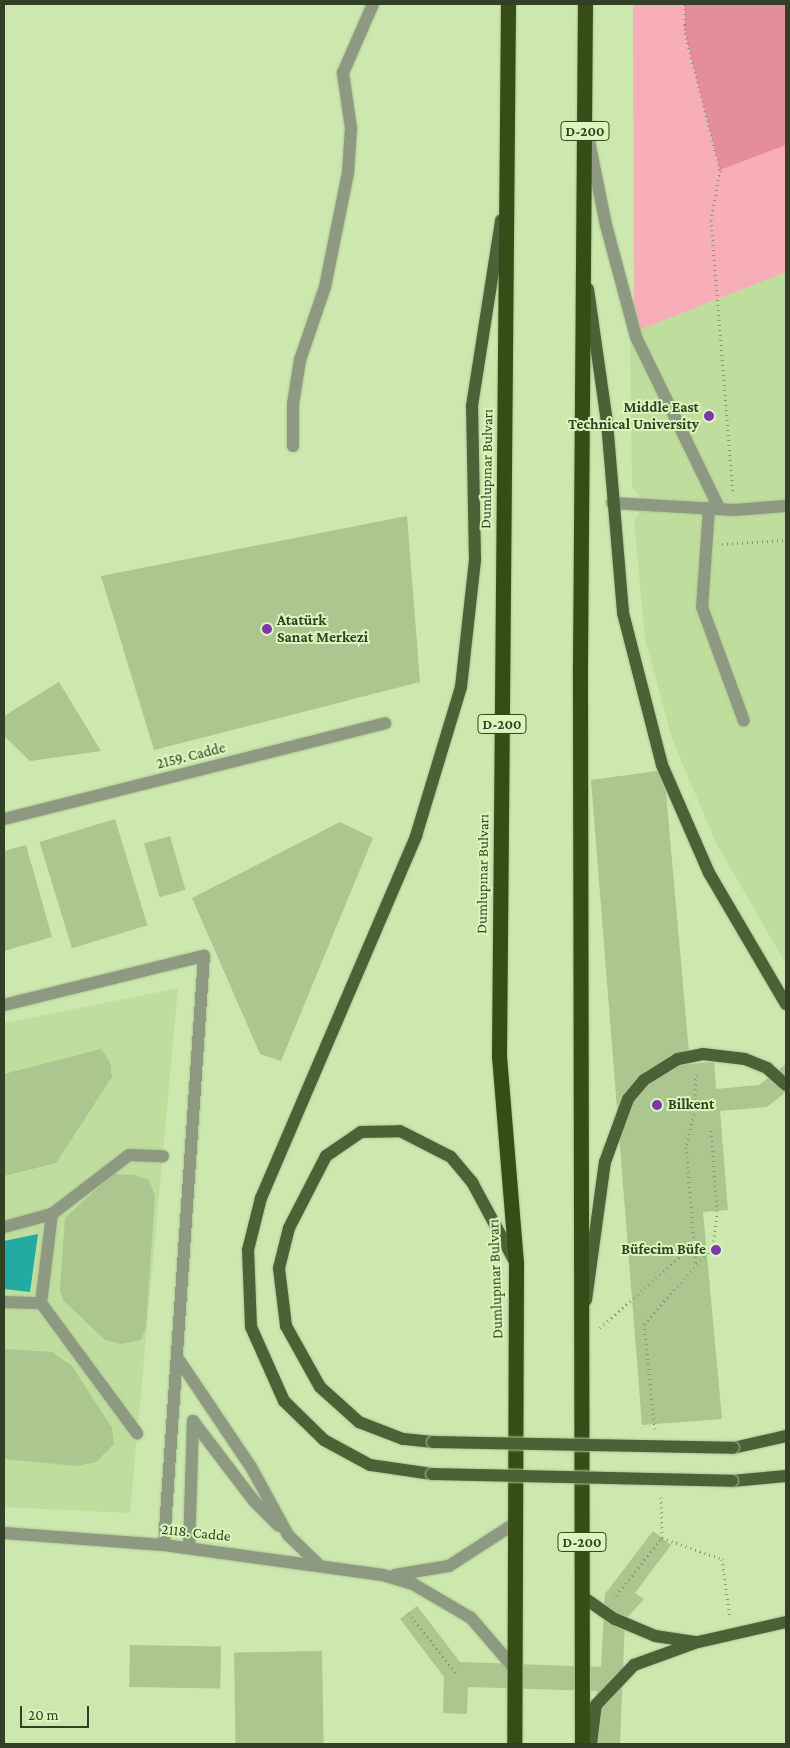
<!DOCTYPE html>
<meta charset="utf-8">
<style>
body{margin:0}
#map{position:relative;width:790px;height:1748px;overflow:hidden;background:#cce8af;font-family:"Crimson Pro",serif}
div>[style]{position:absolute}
.built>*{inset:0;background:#bfde9d}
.green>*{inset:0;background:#f7aeb9}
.forest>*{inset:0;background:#e68d9c}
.water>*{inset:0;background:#22aaa3}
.building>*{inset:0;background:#abc68e;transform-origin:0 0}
.path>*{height:3px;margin-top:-1.5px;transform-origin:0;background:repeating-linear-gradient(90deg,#879b71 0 1px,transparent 0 5px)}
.roads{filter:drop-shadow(0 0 1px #aec694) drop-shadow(0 0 1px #aec694)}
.minor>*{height:12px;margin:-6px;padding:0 6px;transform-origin:6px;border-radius:6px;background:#8e9982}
.major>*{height:12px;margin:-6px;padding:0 6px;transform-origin:6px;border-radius:6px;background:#4d6136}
.highway>*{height:15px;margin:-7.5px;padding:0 7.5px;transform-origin:7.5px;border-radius:7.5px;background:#374d18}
.bridges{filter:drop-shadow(0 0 1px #aec694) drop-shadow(0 0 1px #aec694)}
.major-bridge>*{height:12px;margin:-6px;padding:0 6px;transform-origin:6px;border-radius:6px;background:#4d6136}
.dots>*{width:14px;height:14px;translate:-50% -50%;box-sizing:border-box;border:2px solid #d9f6bb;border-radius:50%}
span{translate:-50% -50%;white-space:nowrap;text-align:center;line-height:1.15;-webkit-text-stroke:4px #d9f6bb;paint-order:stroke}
.shield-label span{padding:1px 4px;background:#d9f6bb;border:1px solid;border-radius:4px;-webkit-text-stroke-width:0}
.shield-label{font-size:14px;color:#343f28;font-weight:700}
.poi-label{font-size:15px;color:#343f28;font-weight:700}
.right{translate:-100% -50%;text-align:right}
.left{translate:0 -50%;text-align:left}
.street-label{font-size:15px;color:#343f28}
.frame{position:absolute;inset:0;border:5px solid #343f28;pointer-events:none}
.scale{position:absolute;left:20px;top:1706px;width:69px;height:22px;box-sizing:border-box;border:2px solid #343f28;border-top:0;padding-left:6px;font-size:15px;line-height:18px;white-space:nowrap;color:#343f28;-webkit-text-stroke:4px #d9f6bb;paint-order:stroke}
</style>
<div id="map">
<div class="built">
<i style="clip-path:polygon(633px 4px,786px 4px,786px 964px,716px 843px,672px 739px,645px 639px,634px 521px,645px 504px,632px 487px,630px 344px,636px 337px)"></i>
<i style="clip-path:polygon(178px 988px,130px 1513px,4px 1507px,4px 1023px)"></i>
</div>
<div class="green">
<i style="clip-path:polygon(633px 4px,786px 4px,786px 272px,634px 332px)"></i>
</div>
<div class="forest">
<i style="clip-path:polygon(685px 4px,786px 4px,786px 145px,720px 170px,685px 33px)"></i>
</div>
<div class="water">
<i style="clip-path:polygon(38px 1234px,30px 1292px,4px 1289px,4px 1241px)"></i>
</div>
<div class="building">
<i style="clip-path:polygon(407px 516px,420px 682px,154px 750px,101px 576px)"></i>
<i style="clip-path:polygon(59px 682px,101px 751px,30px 761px,4px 736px,4px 716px)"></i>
<i style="clip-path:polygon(664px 770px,690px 1064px,714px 1062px,716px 1089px,759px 1085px,786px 1064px,786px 1092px,767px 1107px,720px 1111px,728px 1210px,703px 1212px,722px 1419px,642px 1425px,591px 780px)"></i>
<i style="left:115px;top:819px;width:111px;height:79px;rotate:73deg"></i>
<i style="clip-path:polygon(340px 822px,373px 838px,281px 1061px,260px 1054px,192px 898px)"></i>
<i style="left:170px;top:836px;width:56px;height:27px;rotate:74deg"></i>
<i style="clip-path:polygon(26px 845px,52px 937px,4px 951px,4px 851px)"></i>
<i style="clip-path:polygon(101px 1049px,110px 1062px,112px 1077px,56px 1163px,4px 1176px,4px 1074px)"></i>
<i style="clip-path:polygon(113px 1174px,135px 1175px,149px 1180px,155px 1196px,146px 1327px,141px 1340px,121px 1344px,105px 1340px,63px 1300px,60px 1290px,65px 1218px)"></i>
<i style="clip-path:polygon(4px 1349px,52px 1352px,72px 1366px,112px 1428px,114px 1444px,96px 1462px,77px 1466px,4px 1459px)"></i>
<i style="clip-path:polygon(653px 1531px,671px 1545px,635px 1593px,644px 1599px,625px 1620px,620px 1744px,595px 1744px,597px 1691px,468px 1687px,467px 1714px,443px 1713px,444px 1677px,400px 1619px,417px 1606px,460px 1662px,601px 1667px,605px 1594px)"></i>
<i style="left:130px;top:1645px;width:91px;height:42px;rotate:1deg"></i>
<i style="left:322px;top:1651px;width:93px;height:88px;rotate:89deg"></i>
</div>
<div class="path">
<i style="left:685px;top:4px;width:29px;rotate:90deg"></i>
<i style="left:685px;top:33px;width:141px;rotate:75.7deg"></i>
<i style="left:720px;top:170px;width:51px;rotate:100.2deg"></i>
<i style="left:711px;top:220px;width:273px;rotate:85.4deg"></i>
<i style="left:722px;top:544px;width:64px;rotate:-3.6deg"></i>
<i style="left:696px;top:1074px;width:40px;rotate:92.9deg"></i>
<i style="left:694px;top:1114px;width:34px;rotate:104deg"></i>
<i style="left:686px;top:1147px;width:119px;rotate:85.2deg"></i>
<i style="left:600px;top:1328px;width:126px;rotate:-41.8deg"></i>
<i style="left:655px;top:1429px;width:106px;rotate:-96deg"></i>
<i style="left:644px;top:1324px;width:104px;rotate:-48.5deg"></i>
<i style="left:713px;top:1246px;width:35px;rotate:-83deg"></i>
<i style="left:717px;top:1211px;width:81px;rotate:-94.2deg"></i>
<i style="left:661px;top:1497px;width:41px;rotate:88.6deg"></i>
<i style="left:662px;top:1538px;width:64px;rotate:19.3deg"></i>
<i style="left:722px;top:1559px;width:60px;rotate:82.3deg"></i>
<i style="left:616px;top:1595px;width:73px;rotate:-51.1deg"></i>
<i style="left:408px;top:1613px;width:78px;rotate:51.2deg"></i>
</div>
<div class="roads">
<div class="minor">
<i style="left:588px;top:136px;width:91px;rotate:78.6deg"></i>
<i style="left:606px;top:225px;width:116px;rotate:75deg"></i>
<i style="left:636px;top:337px;width:190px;rotate:64.1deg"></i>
<i style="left:293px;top:446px;width:42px;rotate:-90deg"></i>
<i style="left:293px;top:404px;width:45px;rotate:-81deg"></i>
<i style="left:300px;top:360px;width:77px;rotate:-71.1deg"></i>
<i style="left:325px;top:287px;width:116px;rotate:-78.6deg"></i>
<i style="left:348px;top:173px;width:45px;rotate:-86.2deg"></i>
<i style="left:351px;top:128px;width:56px;rotate:-98.3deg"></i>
<i style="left:343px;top:73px;width:75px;rotate:-66.5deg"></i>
<i style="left:612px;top:503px;width:122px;rotate:3.3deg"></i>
<i style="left:734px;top:510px;width:52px;rotate:-4.4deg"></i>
<i style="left:709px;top:508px;width:99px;rotate:94deg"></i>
<i style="left:702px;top:607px;width:121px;rotate:69.8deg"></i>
<i style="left:4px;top:819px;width:393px;rotate:-14.1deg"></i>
<i style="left:4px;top:1005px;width:206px;rotate:-13.8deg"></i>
<i style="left:204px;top:956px;width:590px;rotate:93.89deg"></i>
<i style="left:4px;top:1227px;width:50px;rotate:-15.2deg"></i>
<i style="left:52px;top:1214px;width:97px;rotate:-37.5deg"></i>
<i style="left:129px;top:1155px;width:34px;rotate:2deg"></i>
<i style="left:4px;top:1302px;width:37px;rotate:2deg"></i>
<i style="left:41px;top:1303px;width:162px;rotate:53.6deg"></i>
<i style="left:41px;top:1303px;width:90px;rotate:-83deg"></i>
<i style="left:179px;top:1360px;width:129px;rotate:56.1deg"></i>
<i style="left:251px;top:1467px;width:77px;rotate:61.4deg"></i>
<i style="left:288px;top:1535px;width:40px;rotate:44deg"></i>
<i style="left:193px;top:1421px;width:101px;rotate:52.7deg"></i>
<i style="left:254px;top:1501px;width:35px;rotate:45deg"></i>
<i style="left:4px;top:1533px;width:160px;rotate:4.3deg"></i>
<i style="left:164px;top:1545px;width:221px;rotate:7.8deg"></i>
<i style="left:383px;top:1575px;width:31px;rotate:17deg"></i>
<i style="left:413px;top:1584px;width:67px;rotate:30.4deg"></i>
<i style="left:471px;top:1618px;width:66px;rotate:49.3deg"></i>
<i style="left:189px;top:1548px;width:127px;rotate:-88.2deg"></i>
<i style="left:395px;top:1575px;width:55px;rotate:-9.5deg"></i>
<i style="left:449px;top:1566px;width:81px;rotate:-32.9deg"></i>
</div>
<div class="major">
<i style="left:588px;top:289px;width:134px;rotate:81.9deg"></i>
<i style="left:607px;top:422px;width:192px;rotate:85.2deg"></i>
<i style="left:623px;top:613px;width:157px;rotate:75.6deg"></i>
<i style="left:662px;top:765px;width:118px;rotate:66.5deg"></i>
<i style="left:709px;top:873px;width:152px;rotate:59.6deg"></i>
<i style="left:586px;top:1300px;width:139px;rotate:-82.2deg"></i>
<i style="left:605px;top:1162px;width:67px;rotate:-69.9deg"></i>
<i style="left:628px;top:1099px;width:25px;rotate:-50deg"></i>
<i style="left:644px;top:1080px;width:40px;rotate:-32deg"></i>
<i style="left:678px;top:1059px;width:25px;rotate:-11deg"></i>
<i style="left:703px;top:1054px;width:42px;rotate:6.8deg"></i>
<i style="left:745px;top:1059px;width:24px;rotate:22deg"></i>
<i style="left:767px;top:1068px;width:25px;rotate:42deg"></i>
<i style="left:433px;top:1442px;width:30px;rotate:-174deg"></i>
<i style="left:403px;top:1439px;width:47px;rotate:-158.9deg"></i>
<i style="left:359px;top:1422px;width:52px;rotate:-138.1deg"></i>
<i style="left:320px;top:1387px;width:70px;rotate:-119.1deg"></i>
<i style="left:286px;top:1326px;width:58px;rotate:-96.9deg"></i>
<i style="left:279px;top:1268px;width:41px;rotate:-76deg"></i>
<i style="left:289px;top:1228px;width:81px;rotate:-62.8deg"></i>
<i style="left:326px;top:1156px;width:42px;rotate:-34.4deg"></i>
<i style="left:361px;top:1132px;width:39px;rotate:-1deg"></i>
<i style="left:400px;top:1131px;width:57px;rotate:27deg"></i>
<i style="left:451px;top:1157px;width:33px;rotate:50deg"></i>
<i style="left:472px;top:1182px;width:89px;rotate:61.7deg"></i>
<i style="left:733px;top:1448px;width:54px;rotate:-12.8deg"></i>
<i style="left:432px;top:1474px;width:63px;rotate:-171.7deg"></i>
<i style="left:370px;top:1465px;width:52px;rotate:-151.5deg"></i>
<i style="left:324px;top:1440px;width:56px;rotate:-135.7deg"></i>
<i style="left:284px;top:1401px;width:81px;rotate:-114deg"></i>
<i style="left:251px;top:1327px;width:77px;rotate:-92.2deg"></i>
<i style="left:248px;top:1250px;width:54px;rotate:-76deg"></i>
<i style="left:261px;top:1198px;width:394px;rotate:-66.8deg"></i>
<i style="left:416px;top:836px;width:156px;rotate:-73.2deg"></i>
<i style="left:461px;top:687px;width:128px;rotate:-83.7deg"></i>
<i style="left:475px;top:560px;width:154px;rotate:-91.1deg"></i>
<i style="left:472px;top:406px;width:188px;rotate:-81.1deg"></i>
<i style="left:732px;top:1481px;width:54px;rotate:-5.3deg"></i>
<i style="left:583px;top:1597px;width:39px;rotate:35deg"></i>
<i style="left:615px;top:1619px;width:43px;rotate:23deg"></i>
<i style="left:655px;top:1636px;width:40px;rotate:8.5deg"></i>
<i style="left:591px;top:1744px;width:39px;rotate:-83deg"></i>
<i style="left:596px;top:1705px;width:55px;rotate:-46.5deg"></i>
<i style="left:634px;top:1665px;width:68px;rotate:-19.8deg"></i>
<i style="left:698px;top:1642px;width:90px;rotate:-12.8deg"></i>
</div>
<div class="highway">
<i style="left:508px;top:4px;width:1052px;rotate:90.49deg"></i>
<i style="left:499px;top:1056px;width:209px;rotate:85.3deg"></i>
<i style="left:516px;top:1264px;width:480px;rotate:90.2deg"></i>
<i style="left:582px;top:1744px;width:1079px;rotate:-90.11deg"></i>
<i style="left:580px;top:665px;width:661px;rotate:-89.57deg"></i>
</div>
</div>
<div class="bridges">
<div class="major-bridge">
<i style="left:433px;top:1442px;width:300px;rotate:1.1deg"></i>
<i style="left:432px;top:1474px;width:300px;rotate:1.3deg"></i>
</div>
</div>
<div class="dots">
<i style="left:709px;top:416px;background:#7d37aa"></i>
<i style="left:267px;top:629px;background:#7d37aa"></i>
<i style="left:657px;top:1105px;background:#7d37aa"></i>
<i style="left:716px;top:1250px;background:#7d37aa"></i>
</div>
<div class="shield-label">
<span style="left:585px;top:131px">D-200</span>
<span style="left:502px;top:724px">D-200</span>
<span style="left:582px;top:1542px">D-200</span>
</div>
<div class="poi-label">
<span class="right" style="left:699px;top:416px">Middle East<br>Technical University</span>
<span class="left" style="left:277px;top:629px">Atatürk<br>Sanat Merkezi</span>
<span class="left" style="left:668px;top:1105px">Bilkent</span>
<span class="right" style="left:706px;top:1250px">Büfecim Büfe</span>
</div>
<div class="street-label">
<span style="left:487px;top:469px;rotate:-89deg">Dumlupınar Bulvarı</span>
<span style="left:191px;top:756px;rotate:-14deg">2159. Cadde</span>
<span style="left:483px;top:874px;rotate:-89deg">Dumlupınar Bulvarı</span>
<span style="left:496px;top:1279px;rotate:-92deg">Dumlupınar Bulvarı</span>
<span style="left:196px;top:1533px;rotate:6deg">2118. Cadde</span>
</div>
<div class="frame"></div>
<div class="scale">20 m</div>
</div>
